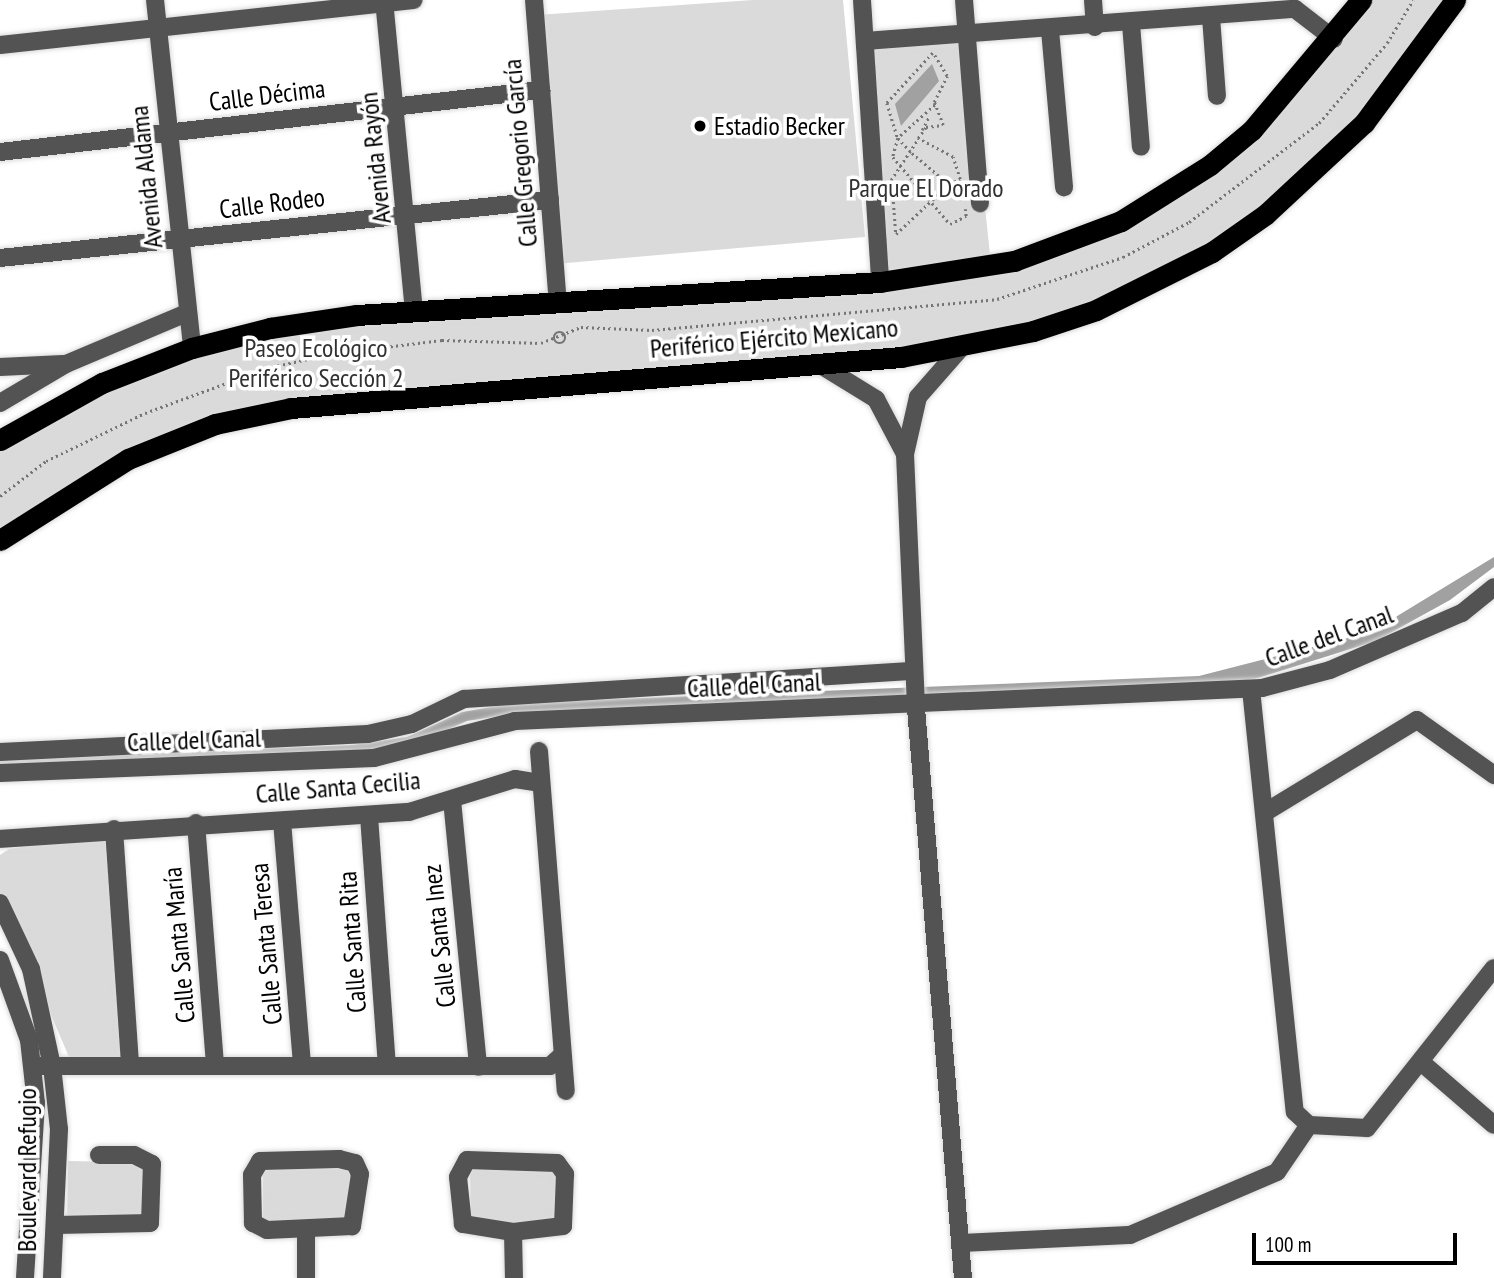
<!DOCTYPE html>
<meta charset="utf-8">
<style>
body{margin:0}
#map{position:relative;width:1494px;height:1278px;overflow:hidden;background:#fff;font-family:"PT Sans Narrow",sans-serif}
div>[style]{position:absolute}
.green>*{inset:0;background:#dadada;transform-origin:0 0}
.water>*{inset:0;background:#a1a1a1}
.path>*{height:2.5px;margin-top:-1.25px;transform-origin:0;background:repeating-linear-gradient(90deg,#757575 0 2px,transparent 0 5.5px)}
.path>.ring{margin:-1.25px;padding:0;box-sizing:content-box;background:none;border:2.5px solid #757575;border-radius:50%}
.roads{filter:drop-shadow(0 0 2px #dbdbdb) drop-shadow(0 0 2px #dbdbdb)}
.minor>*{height:18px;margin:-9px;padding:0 9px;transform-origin:9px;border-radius:9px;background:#535353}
.highway>*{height:21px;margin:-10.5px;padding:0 10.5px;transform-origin:10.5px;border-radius:10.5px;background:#000}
.dots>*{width:19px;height:19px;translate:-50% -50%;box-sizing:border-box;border:4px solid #fff;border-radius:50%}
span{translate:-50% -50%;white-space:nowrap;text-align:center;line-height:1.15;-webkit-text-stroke:7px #fff;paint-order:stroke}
.street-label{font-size:26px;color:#000}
.poi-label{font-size:26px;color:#000}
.left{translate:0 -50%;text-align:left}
.park-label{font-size:26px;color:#313131}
.scale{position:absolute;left:1252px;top:1233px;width:205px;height:32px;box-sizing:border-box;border:4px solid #000;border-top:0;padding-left:9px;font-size:21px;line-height:24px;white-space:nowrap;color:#000;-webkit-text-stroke:5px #fff;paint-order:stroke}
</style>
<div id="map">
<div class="green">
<i style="clip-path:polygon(753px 0,843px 0,865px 237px,555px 264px,537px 15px)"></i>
<i style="clip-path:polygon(1364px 0,1450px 0,1413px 58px,1260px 215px,1156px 281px,959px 348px,213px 422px,0 537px,0 442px,165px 361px,292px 327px,1035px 256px,1204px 173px)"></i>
<i style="left:967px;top:36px;width:224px;height:102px;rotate:84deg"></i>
<i style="clip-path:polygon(107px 835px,123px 1057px,69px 1057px,0 895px,0 855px,9px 849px)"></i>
<i style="left:68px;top:1161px;width:80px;height:55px;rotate:1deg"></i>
<i style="left:560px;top:1168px;width:53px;height:90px;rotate:89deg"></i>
<i style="left:263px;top:1169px;width:93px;height:52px"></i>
</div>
<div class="water">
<i style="clip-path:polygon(932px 64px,939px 81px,901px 126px,895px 104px)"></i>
<i style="clip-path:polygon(1494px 557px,1494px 567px,1450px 600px,1376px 641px,1258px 678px,1204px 688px,514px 714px,467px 721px,408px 747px,0 770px,0 759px,352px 745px,407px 737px,462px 712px,514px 703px,1199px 676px,1371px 632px)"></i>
</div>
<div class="path">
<i style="left:935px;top:105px;width:50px;rotate:138.3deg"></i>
<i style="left:898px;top:138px;width:20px;rotate:105deg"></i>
<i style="left:893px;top:157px;width:88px;rotate:49.6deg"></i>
<i style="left:950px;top:224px;width:18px;rotate:-27deg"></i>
<i style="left:966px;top:216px;width:7px;rotate:-98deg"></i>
<i style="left:922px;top:130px;width:15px;rotate:-62deg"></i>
<i style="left:891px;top:180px;width:49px;rotate:-56.6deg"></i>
<i style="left:892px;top:180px;width:54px;rotate:85.8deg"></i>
<i style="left:896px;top:234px;width:73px;rotate:-43.3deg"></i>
<i style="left:949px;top:184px;width:12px;rotate:-24deg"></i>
<i style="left:960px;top:179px;width:23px;rotate:-108deg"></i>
<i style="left:953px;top:157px;width:40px;rotate:-152deg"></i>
<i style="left:918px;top:138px;width:14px;rotate:-54deg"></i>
<i style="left:926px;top:127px;width:17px;rotate:-7deg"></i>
<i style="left:943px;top:125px;width:25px;rotate:-111deg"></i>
<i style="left:934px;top:102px;width:29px;rotate:-63deg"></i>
<i style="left:947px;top:76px;width:27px;rotate:-121deg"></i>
<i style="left:933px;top:53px;width:68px;rotate:132.6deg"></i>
<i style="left:887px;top:103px;width:37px;rotate:73deg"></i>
<i style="left:898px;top:138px;width:21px;rotate:47deg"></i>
<i style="left:912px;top:153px;width:48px;rotate:40deg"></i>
<i style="left:949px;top:184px;width:21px;rotate:47deg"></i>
<i class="ring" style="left:554.5px;top:332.5px;width:8.5px;height:8.5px"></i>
<i style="left:0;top:496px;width:58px;rotate:-37.3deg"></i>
<i style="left:46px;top:461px;width:110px;rotate:-25.9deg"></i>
<i style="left:145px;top:413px;width:130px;rotate:-20.2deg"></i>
<i style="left:267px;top:368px;width:71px;rotate:-12.3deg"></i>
<i style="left:336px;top:353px;width:107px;rotate:-7deg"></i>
<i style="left:442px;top:340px;width:99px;rotate:1.7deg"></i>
<i style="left:541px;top:343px;width:43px;rotate:-21.8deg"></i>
<i style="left:581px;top:327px;width:71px;rotate:2.4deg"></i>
<i style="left:652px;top:330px;width:346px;rotate:-5.1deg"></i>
<i style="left:997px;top:299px;width:133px;rotate:-18.4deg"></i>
<i style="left:1123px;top:257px;width:75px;rotate:-27.9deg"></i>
<i style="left:1189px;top:222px;width:163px;rotate:-37.3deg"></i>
<i style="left:1319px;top:123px;width:105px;rotate:-49.6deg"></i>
<i style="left:1387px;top:43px;width:50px;rotate:-58.8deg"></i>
</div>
<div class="roads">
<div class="minor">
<i style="left:155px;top:0;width:350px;rotate:83.9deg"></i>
<i style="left:384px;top:0;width:312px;rotate:84.5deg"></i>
<i style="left:534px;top:0;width:303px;rotate:85.5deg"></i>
<i style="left:862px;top:0;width:283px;rotate:86.3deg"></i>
<i style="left:964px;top:0;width:204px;rotate:85.5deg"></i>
<i style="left:1093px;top:0;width:27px;rotate:86deg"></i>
<i style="left:1211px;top:17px;width:79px;rotate:85.7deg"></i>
<i style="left:1131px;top:24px;width:123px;rotate:85.4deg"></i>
<i style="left:1050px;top:30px;width:158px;rotate:84.9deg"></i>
<i style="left:865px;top:41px;width:431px;rotate:-4.3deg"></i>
<i style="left:1295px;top:9px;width:49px;rotate:37.6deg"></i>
<i style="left:0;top:45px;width:416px;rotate:-6.2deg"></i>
<i style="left:0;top:152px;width:545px;rotate:-6.54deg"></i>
<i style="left:0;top:258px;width:553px;rotate:-6.02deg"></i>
<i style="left:960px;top:349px;width:64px;rotate:131.2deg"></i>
<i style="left:918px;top:397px;width:58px;rotate:102.8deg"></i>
<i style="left:905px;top:454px;width:254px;rotate:87.5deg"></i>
<i style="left:916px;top:708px;width:572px;rotate:85.29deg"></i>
<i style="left:819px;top:364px;width:67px;rotate:31.6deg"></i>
<i style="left:876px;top:399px;width:62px;rotate:62.2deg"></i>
<i style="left:0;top:367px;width:63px;rotate:-2.7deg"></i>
<i style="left:0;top:403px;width:77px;rotate:-30.6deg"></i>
<i style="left:66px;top:364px;width:131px;rotate:-22.9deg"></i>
<i style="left:1251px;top:689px;width:425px;rotate:84.1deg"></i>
<i style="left:1295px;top:1112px;width:19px;rotate:43deg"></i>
<i style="left:539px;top:751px;width:341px;rotate:85.5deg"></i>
<i style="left:0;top:752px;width:368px;rotate:-2.8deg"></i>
<i style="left:368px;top:734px;width:45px;rotate:-12.8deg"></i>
<i style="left:412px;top:724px;width:58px;rotate:-25.7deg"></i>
<i style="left:464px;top:699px;width:451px;rotate:-3.6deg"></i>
<i style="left:0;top:773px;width:374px;rotate:-2.3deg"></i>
<i style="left:374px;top:758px;width:146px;rotate:-14.7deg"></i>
<i style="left:515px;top:721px;width:748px;rotate:-2.53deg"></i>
<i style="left:1262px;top:688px;width:70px;rotate:-14.8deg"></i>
<i style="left:1330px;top:670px;width:144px;rotate:-23.4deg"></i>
<i style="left:1462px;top:613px;width:41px;rotate:-39.1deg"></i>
<i style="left:452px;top:800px;width:268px;rotate:84.4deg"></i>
<i style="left:1264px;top:813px;width:179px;rotate:-31.3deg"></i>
<i style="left:1417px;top:720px;width:95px;rotate:35.5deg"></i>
<i style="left:369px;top:816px;width:250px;rotate:85.9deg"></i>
<i style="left:282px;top:821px;width:243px;rotate:85.3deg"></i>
<i style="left:196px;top:823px;width:241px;rotate:85.5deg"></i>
<i style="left:114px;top:829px;width:236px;rotate:86.1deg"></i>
<i style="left:0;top:839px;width:410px;rotate:-3.8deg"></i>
<i style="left:409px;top:812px;width:111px;rotate:-17.3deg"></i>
<i style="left:515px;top:779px;width:25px;rotate:9deg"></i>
<i style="left:0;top:903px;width:73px;rotate:64.8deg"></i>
<i style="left:31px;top:969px;width:99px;rotate:77.8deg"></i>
<i style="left:52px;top:1066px;width:63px;rotate:83.7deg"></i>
<i style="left:59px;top:1129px;width:149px;rotate:92.7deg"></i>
<i style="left:0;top:960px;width:85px;rotate:70.1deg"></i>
<i style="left:29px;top:1040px;width:63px;rotate:83.7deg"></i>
<i style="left:36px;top:1103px;width:175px;rotate:93.6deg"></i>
<i style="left:1421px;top:1062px;width:96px;rotate:40.8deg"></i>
<i style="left:33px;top:1066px;width:517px"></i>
<i style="left:550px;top:1066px;width:15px;rotate:-42deg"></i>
<i style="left:339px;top:1159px;width:16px;rotate:14deg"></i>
<i style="left:355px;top:1163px;width:12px;rotate:66deg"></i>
<i style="left:360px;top:1174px;width:53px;rotate:98.7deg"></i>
<i style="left:352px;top:1226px;width:85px;rotate:177.3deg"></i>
<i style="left:267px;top:1230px;width:16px;rotate:-153deg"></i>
<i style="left:253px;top:1223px;width:48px;rotate:-91.2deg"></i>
<i style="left:252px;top:1175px;width:16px;rotate:-60deg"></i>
<i style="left:260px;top:1161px;width:79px;rotate:-1.5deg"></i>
<i style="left:467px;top:1160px;width:90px;rotate:1.9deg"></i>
<i style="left:557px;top:1163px;width:14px;rotate:54deg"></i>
<i style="left:565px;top:1174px;width:52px;rotate:92.2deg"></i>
<i style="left:563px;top:1226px;width:50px;rotate:173.2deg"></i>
<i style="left:513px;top:1232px;width:51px;rotate:-170.9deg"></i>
<i style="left:463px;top:1224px;width:47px;rotate:-96.1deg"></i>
<i style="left:458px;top:1177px;width:19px;rotate:-62deg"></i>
<i style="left:56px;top:1225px;width:94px;rotate:-1.2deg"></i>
<i style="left:150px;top:1223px;width:59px;rotate:-88.1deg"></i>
<i style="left:152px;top:1164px;width:20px;rotate:-153deg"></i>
<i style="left:134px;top:1155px;width:35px;rotate:180deg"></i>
<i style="left:306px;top:1231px;width:47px;rotate:90deg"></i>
<i style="left:513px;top:1232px;width:46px;rotate:88.8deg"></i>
<i style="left:960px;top:1243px;width:170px;rotate:-2.7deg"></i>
<i style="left:1130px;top:1235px;width:160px;rotate:-23.2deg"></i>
<i style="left:1277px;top:1172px;width:57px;rotate:-55.8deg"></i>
<i style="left:1309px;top:1125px;width:58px;rotate:3deg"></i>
<i style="left:1367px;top:1128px;width:204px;rotate:-51.6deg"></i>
</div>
<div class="highway">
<i style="left:0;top:440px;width:117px;rotate:-29.2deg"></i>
<i style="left:102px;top:383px;width:97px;rotate:-21.3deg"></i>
<i style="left:192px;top:348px;width:81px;rotate:-14.4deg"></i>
<i style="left:270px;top:328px;width:88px;rotate:-8.5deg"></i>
<i style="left:357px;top:315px;width:524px;rotate:-3.61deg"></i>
<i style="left:880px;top:282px;width:136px;rotate:-8.9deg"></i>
<i style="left:1014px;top:261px;width:114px;rotate:-20.5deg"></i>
<i style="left:1121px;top:221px;width:105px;rotate:-32.2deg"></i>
<i style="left:1210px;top:165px;width:55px;rotate:-39.8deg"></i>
<i style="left:1252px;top:130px;width:170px;rotate:-50deg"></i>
<i style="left:0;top:540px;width:151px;rotate:-32.3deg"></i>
<i style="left:128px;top:459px;width:94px;rotate:-21.9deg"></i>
<i style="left:215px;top:424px;width:78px;rotate:-11.9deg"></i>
<i style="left:291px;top:408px;width:612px;rotate:-4.78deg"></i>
<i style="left:901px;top:357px;width:135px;rotate:-11.1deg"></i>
<i style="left:1033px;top:331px;width:66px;rotate:-18.4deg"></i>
<i style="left:1096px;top:310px;width:130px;rotate:-26.6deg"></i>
<i style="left:1212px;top:252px;width:66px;rotate:-35.1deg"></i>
<i style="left:1266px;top:214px;width:134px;rotate:-42.9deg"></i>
<i style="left:1364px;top:123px;width:153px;rotate:-53.5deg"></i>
</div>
</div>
<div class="dots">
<i style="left:700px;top:126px;background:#000"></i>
</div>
<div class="street-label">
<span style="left:267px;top:95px;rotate:-7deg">Calle Décima</span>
<span style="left:520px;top:153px;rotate:-95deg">Calle Gregorio García</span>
<span style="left:375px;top:158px;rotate:-96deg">Avenida Rayón</span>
<span style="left:146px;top:177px;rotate:-96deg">Avenida Aldama</span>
<span style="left:272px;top:203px;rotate:-7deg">Calle Rodeo</span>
<span style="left:774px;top:338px;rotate:-5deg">Periférico Ejército Mexicano</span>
<span style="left:1329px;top:636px;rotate:-20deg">Calle del Canal</span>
<span style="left:754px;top:685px;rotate:-3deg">Calle del Canal</span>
<span style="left:194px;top:740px;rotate:-2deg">Calle del Canal</span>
<span style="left:338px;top:787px;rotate:-5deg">Calle Santa Cecilia</span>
<span style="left:439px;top:936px;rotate:-96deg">Calle Santa Inez</span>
<span style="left:352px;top:942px;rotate:-94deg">Calle Santa Rita</span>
<span style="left:266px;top:944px;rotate:-95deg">Calle Santa Teresa</span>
<span style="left:179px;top:945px;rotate:-95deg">Calle Santa María</span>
<span style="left:27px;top:1170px;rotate:-90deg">Boulevard Refugio</span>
</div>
<div class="poi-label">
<span class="left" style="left:714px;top:126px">Estadio Becker</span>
</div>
<div class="park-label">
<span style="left:926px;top:188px">Parque El Dorado</span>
<span style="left:316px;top:363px">Paseo Ecológico<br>Periférico Sección 2</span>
</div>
<div class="scale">100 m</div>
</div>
